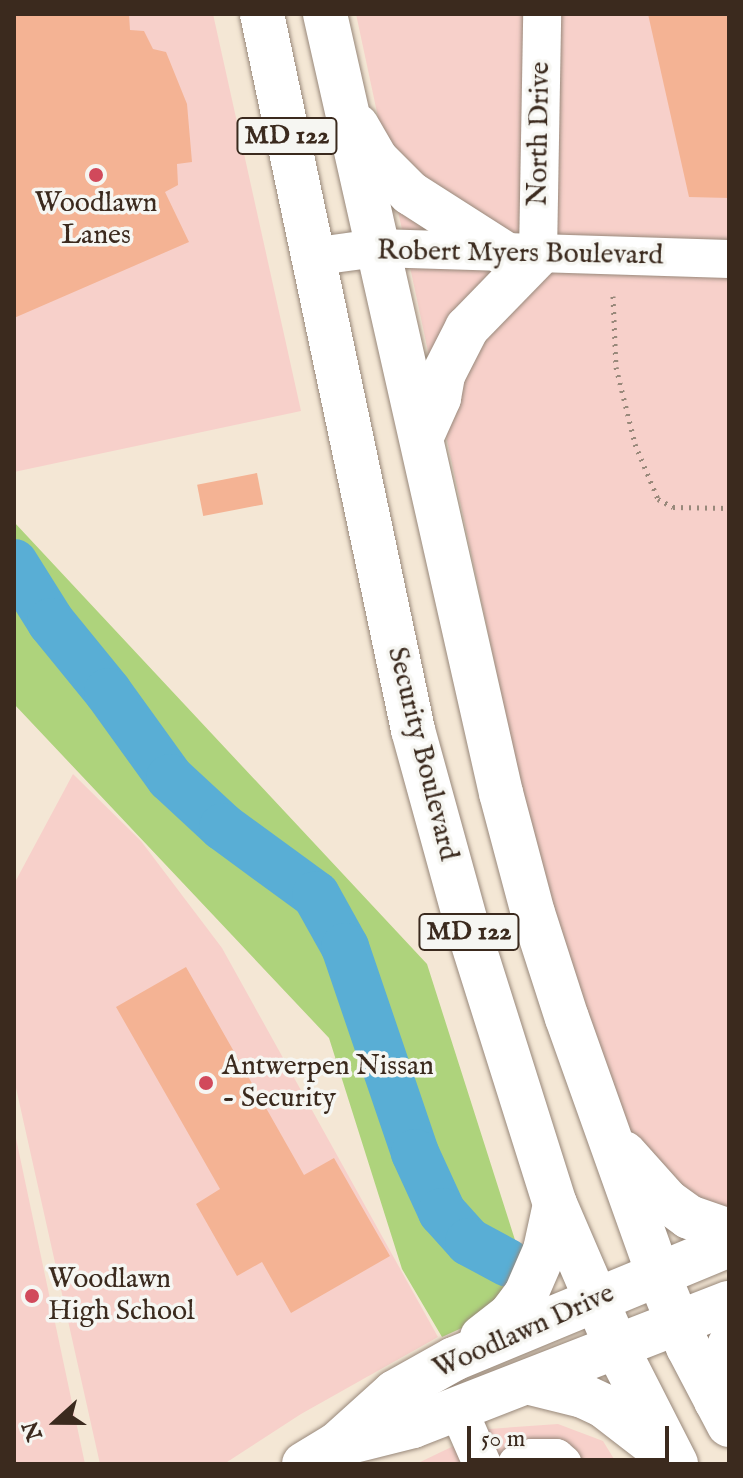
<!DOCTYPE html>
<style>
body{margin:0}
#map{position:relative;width:743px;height:1478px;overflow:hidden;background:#f4e7d5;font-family:"IM FELL English",serif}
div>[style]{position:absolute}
.built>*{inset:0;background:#f7d0ca}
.green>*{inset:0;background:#aed37c}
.river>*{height:48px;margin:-24px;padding:0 24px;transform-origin:24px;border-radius:24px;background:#59aed5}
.building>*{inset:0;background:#f4b394;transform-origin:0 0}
.path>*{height:5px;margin-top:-2.5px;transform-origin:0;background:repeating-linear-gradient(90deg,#98887a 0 2px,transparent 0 8px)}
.roads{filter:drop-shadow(0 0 2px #98887a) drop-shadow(0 0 2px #98887a)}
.minor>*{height:38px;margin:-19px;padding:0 19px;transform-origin:19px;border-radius:19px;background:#fff}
.major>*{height:44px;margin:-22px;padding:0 22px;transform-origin:22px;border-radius:22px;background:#fff}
.dots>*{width:22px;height:22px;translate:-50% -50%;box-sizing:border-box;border:4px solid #f6f6f2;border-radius:50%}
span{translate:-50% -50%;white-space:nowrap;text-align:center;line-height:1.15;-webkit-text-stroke:7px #f6f6f2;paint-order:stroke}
.shield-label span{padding:2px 6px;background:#f6f6f2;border:2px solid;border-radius:6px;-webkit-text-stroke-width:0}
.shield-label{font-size:26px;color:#3b2a1e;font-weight:700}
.street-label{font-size:28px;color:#3b2a1e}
.poi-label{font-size:28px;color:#3b2a1e}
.left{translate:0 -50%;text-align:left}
.frame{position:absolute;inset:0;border:16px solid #3b2a1e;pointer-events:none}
.north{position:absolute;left:16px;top:1382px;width:80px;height:80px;-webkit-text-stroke:6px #f6f6f2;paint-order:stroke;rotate:249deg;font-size:22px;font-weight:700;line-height:32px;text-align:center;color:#3b2a1e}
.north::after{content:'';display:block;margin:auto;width:28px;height:36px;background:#3b2a1e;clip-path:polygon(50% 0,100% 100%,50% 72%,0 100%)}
.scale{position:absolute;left:467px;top:1426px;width:202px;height:36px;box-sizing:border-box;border:4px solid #3b2a1e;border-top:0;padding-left:10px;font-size:24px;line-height:28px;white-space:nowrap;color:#3b2a1e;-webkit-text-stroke:6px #f6f6f2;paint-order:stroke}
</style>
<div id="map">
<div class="built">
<i style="clip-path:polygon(14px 14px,213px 14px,301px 411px,14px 472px)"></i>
<i style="clip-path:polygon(356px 14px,729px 14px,729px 1222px,651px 1181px,615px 1105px,530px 829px)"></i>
<i style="clip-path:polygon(73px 774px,141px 841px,222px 948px,438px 1337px,301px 1414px,224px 1464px,100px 1464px,14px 1079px,14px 884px)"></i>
<i style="clip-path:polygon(14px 1129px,85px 1464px,14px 1464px)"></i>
<i style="clip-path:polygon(558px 1424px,603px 1441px,617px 1464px,416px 1464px,489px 1429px)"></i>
</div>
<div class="green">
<i style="clip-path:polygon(14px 522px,427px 964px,515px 1240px,511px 1270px,498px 1298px,464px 1327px,442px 1337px,402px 1269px,329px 1038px,14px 704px)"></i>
</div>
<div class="river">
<i style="left:14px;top:563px;width:70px;rotate:57.9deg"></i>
<i style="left:51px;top:622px;width:90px;rotate:50.8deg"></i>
<i style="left:108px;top:692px;width:106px;rotate:54.2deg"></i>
<i style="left:170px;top:778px;width:72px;rotate:42.8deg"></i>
<i style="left:223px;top:827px;width:115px;rotate:36.2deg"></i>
<i style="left:316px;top:895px;width:60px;rotate:60.9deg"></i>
<i style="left:345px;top:947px;width:218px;rotate:71.2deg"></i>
<i style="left:415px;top:1153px;width:65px;rotate:65.4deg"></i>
<i style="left:442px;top:1212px;width:40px;rotate:48deg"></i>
<i style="left:469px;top:1242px;width:44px;rotate:28.3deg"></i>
</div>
<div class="building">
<i style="clip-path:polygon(14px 14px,129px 14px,130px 30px,144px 31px,153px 49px,166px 52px,187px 104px,192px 162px,177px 164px,178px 185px,165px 192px,189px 242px,14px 318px)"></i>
<i style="clip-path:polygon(648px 14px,729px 14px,729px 198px,689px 197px)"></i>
<i style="left:257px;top:473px;width:32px;height:61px;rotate:79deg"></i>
<i style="clip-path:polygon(186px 967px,304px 1175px,334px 1158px,390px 1256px,291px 1313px,262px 1262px,237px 1276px,196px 1204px,220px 1189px,116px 1007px)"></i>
</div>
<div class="path">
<i style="left:613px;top:296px;width:71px;rotate:87.6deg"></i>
<i style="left:616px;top:367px;width:79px;rotate:76.1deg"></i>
<i style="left:635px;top:444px;width:60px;rotate:67.3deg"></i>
<i style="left:658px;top:499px;width:17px;rotate:28deg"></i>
<i style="left:673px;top:507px;width:56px;rotate:1deg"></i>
</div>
<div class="roads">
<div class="minor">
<i style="left:538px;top:255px;width:241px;rotate:-89deg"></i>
<i style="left:311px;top:257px;width:67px;rotate:-7.8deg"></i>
<i style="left:377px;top:248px;width:352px;rotate:1.8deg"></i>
<i style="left:458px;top:1409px;width:60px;rotate:66.4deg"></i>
<i style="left:517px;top:1464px;width:16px;rotate:-22deg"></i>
<i style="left:532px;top:1458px;width:24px"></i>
<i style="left:556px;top:1458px;width:9px;rotate:41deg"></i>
</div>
<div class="major">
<i style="left:262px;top:14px;width:732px;rotate:78.09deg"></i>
<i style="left:413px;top:730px;width:199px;rotate:74.6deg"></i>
<i style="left:466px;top:922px;width:296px;rotate:72.5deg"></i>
<i style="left:555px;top:1204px;width:157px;rotate:66.7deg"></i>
<i style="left:617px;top:1348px;width:130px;rotate:63deg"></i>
<i style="left:325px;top:14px;width:799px;rotate:77.27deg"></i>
<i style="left:501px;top:793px;width:124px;rotate:75.1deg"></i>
<i style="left:533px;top:913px;width:110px;rotate:72.1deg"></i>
<i style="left:567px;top:1018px;width:272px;rotate:70.4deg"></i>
<i style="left:658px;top:1274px;width:79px;rotate:67.7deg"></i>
<i style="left:688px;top:1347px;width:88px;rotate:62.3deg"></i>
<i style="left:357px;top:126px;width:39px;rotate:60deg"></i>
<i style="left:377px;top:160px;width:47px;rotate:45deg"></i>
<i style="left:410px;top:193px;width:112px;rotate:32.6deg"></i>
<i style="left:422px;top:436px;width:42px;rotate:-65.9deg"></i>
<i style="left:439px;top:398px;width:23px;rotate:-80deg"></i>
<i style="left:443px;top:375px;width:53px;rotate:-62.9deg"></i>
<i style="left:467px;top:328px;width:102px;rotate:-45.8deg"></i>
<i style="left:624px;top:1153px;width:64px;rotate:48.1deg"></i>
<i style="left:667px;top:1201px;width:27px;rotate:36deg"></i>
<i style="left:689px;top:1217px;width:42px;rotate:19.3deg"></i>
<i style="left:482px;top:1337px;width:37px;rotate:-38deg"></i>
<i style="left:511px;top:1314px;width:25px;rotate:-53deg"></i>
<i style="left:526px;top:1294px;width:48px;rotate:-66.6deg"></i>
<i style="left:545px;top:1250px;width:47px;rotate:-77.7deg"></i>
<i style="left:530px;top:1383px;width:55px;rotate:13.8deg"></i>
<i style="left:583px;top:1396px;width:23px;rotate:25deg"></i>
<i style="left:604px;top:1406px;width:72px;rotate:37.7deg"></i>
<i style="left:716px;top:1401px;width:57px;rotate:-76.7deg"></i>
<i style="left:342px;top:1444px;width:73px;rotate:-14.2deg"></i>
<i style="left:413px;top:1426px;width:339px;rotate:-21.3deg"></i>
<i style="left:304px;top:1464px;width:37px;rotate:-31deg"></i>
<i style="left:336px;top:1445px;width:79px;rotate:-41.9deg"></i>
<i style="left:395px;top:1392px;width:68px;rotate:-29.2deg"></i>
<i style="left:454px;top:1359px;width:298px;rotate:-22.5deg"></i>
</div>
</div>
<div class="dots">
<i style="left:96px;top:175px;background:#d1495b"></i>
<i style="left:206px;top:1083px;background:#d1495b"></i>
<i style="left:32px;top:1296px;background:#d1495b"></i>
</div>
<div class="shield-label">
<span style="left:287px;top:136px">MD 122</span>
<span style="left:469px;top:932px">MD 122</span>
</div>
<div class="street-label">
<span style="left:540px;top:134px;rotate:-89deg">North Drive</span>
<span style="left:520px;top:254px;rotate:1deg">Robert Myers Boulevard</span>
<span style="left:422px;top:754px;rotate:76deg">Security Boulevard</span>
<span style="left:524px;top:1332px;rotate:-24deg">Woodlawn Drive</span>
</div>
<div class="poi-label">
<span style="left:96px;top:220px">Woodlawn<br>Lanes</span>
<span class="left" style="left:222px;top:1083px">Antwerpen Nissan<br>- Security</span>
<span class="left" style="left:48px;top:1296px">Woodlawn<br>High School</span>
</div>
<div class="frame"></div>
<div class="north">N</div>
<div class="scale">50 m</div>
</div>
